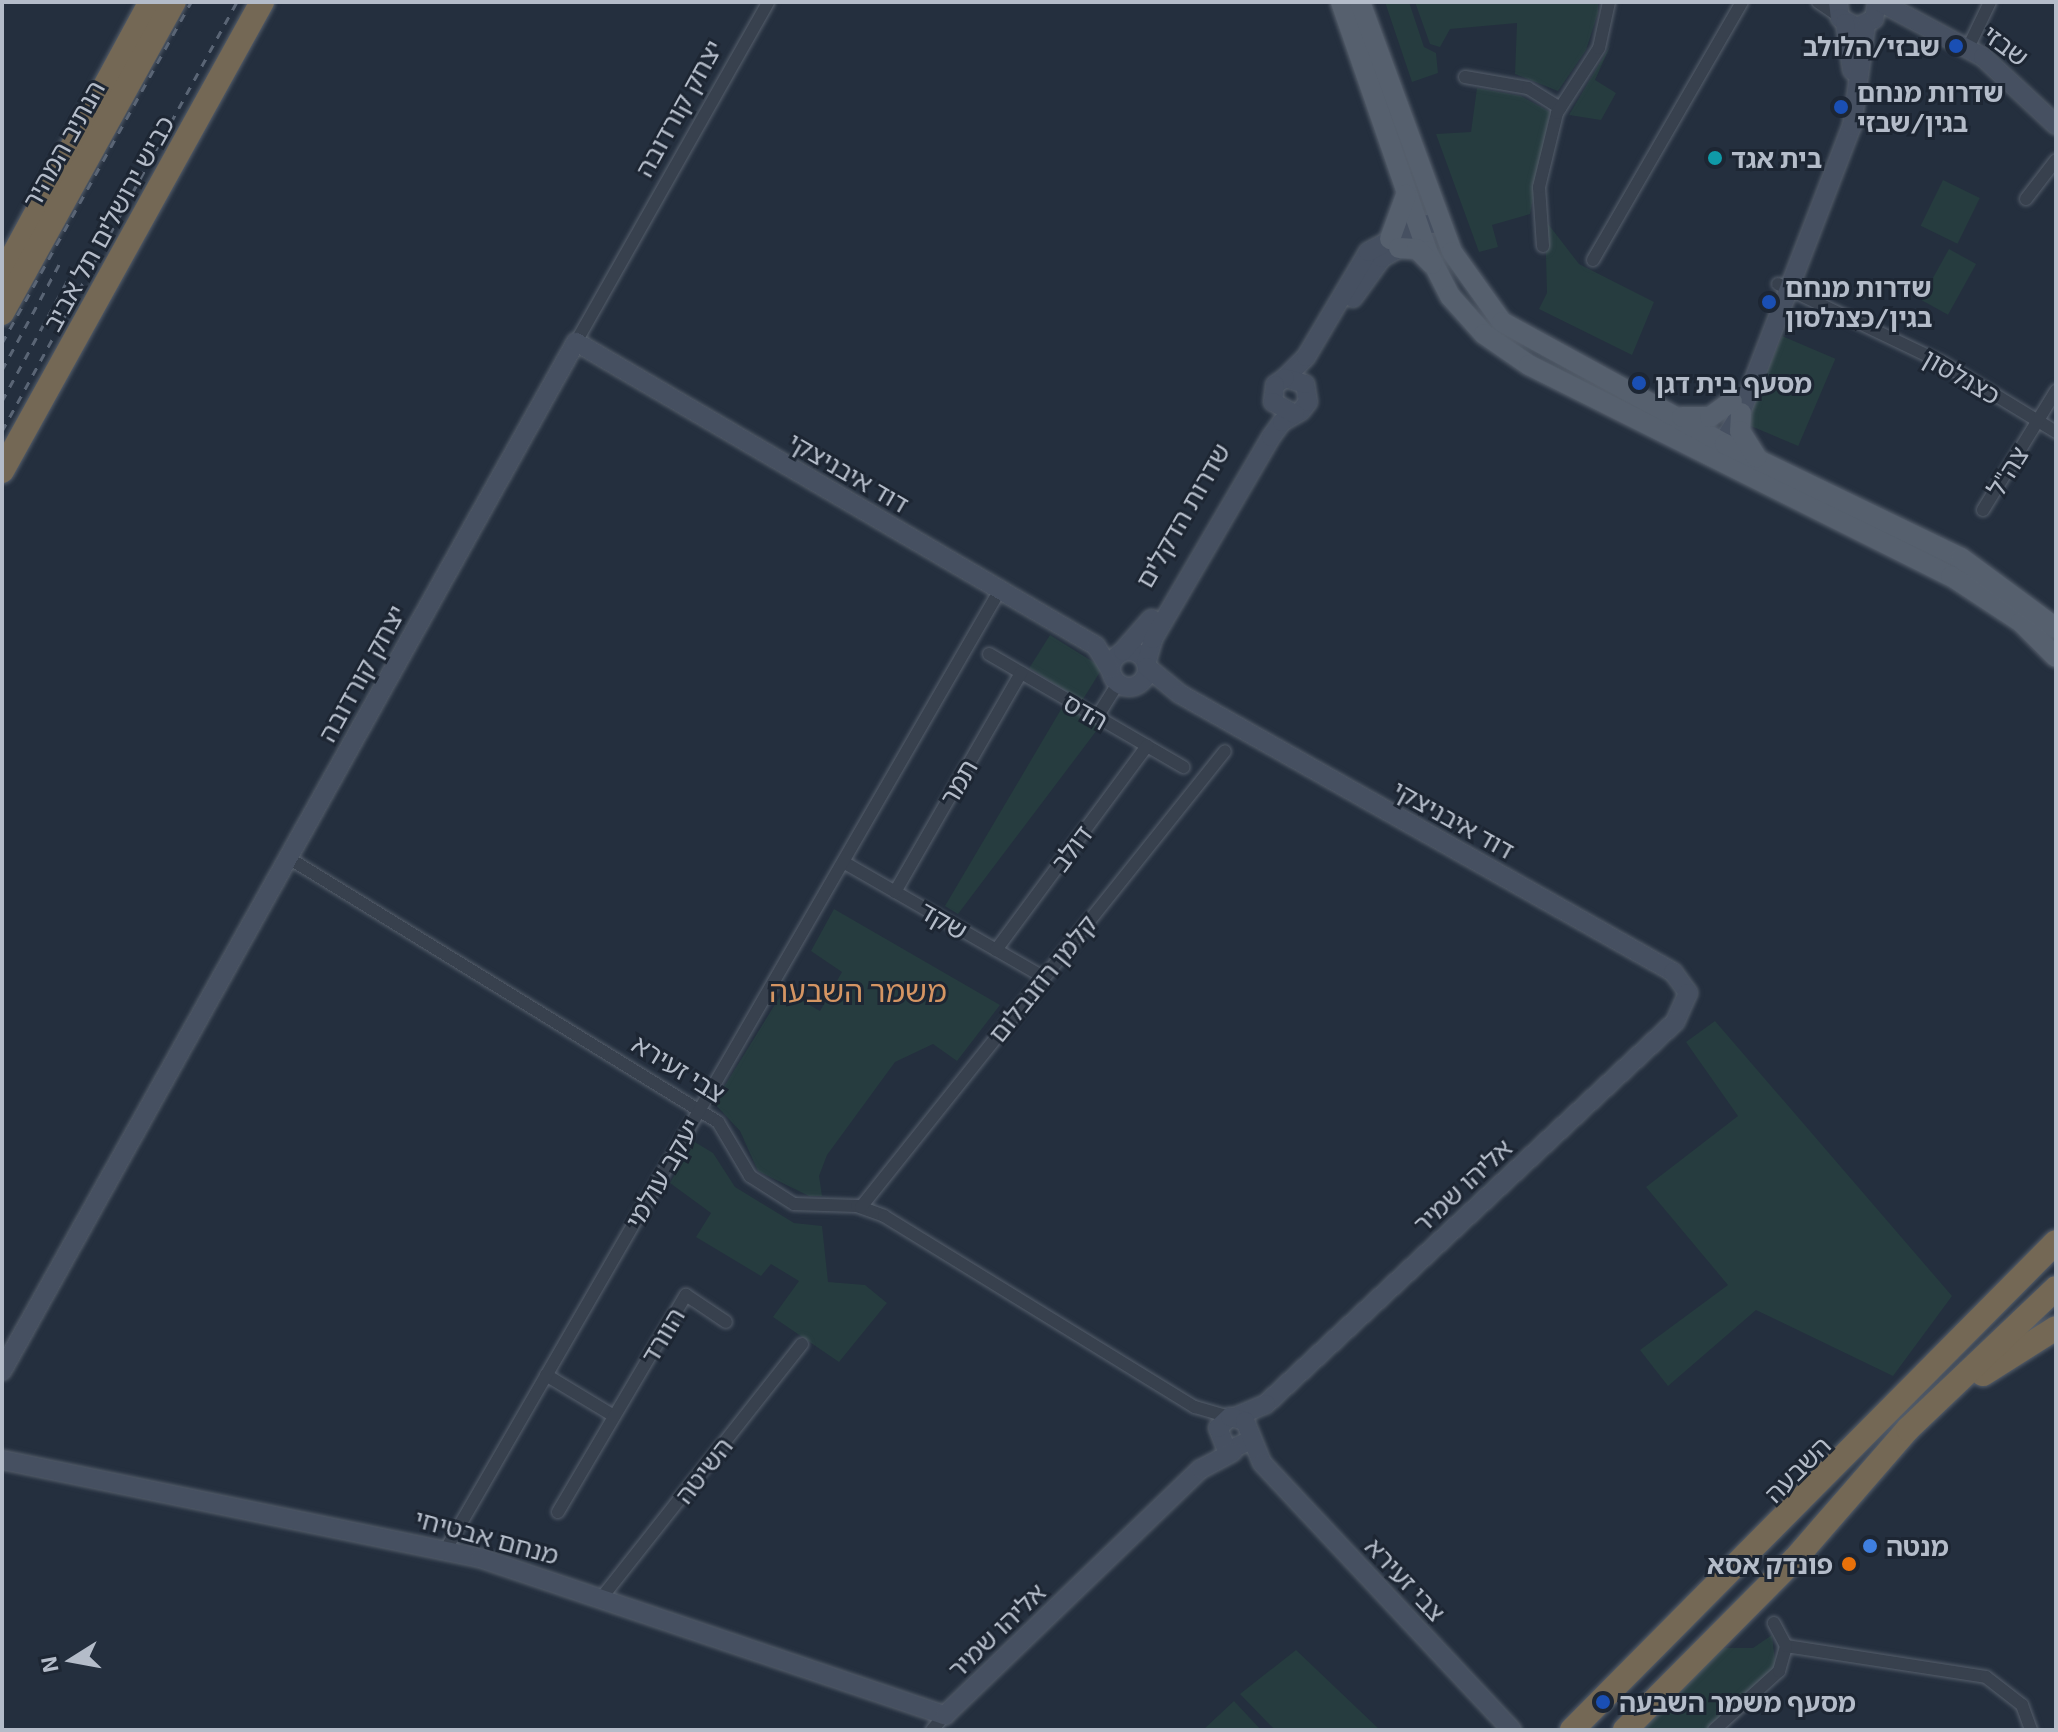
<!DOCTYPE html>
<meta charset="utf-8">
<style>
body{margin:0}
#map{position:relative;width:2058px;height:1732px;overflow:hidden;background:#242f3e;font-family:"Exo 2","Noto Sans Hebrew",sans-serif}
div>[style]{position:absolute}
.green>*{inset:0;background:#263c3f;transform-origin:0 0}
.roads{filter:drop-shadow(0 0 2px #565f6c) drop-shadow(0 0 2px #565f6c)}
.street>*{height:12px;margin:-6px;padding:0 6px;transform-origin:6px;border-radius:6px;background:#38414e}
.secondary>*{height:18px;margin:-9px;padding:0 9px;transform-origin:9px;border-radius:9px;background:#465061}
.secondary>.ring{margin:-9px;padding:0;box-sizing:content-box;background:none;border:18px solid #465061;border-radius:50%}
.primary>*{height:20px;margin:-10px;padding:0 10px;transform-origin:10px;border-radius:10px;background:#56606e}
.highway>*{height:24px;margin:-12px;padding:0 12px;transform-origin:12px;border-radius:12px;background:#746855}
.rail>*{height:3px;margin-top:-1.5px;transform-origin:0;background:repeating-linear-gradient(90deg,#5a6575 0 8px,transparent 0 16px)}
.dots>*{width:22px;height:22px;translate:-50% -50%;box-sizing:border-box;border:4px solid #1d2633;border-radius:50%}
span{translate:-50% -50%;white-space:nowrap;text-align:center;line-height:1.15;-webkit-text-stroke:6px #1d2633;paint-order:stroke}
.street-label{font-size:26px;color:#b4bcc9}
.poi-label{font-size:26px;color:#b4bcc9;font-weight:700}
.right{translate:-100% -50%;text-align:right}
.left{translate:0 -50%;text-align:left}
.quarter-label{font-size:30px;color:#d59563}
.frame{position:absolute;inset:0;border:4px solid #b4bcc9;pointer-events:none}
.north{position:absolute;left:32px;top:1620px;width:80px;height:80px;-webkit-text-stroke:6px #1d2633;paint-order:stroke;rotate:259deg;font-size:22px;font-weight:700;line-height:32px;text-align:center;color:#b4bcc9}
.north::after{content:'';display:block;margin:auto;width:28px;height:36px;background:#b4bcc9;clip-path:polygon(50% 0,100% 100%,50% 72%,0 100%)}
</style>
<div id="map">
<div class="green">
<i style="clip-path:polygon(1385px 2px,1409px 2px,1424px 47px,1436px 53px,1438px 73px,1412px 82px)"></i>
<i style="clip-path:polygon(1415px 2px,1598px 2px,1598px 13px,1586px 50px,1558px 91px,1515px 74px,1517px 23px,1450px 29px,1440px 47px,1430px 44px)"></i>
<i style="clip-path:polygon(1611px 44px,1595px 80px,1616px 93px,1601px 120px,1569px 115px)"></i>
<i style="clip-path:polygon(1477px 88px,1521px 96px,1550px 112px,1530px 214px,1492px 225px,1498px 247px,1479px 252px,1436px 134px,1471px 132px)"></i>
<i style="left:1943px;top:180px;width:41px;height:51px;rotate:26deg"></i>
<i style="clip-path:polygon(1545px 220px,1579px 264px,1654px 302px,1632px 355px,1539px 309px,1547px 293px)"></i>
<i style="left:1949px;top:249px;width:31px;height:58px;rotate:29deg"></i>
<i style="left:1782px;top:336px;width:58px;height:95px;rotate:23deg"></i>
<i style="left:1050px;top:635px;width:62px;height:39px;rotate:32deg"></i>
<i style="clip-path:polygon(1063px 706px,1100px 726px,958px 914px,945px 906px)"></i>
<i style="clip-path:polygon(834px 909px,1000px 1005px,957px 1061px,933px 1044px,895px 1062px,827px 1155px,819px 1176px,822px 1196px,809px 1196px,758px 1171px,740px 1131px,714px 1103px,784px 990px,820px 1011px,842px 972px,811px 951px)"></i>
<i style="clip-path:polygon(1715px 1021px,1952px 1296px,1893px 1376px,1756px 1310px,1668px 1386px,1640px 1350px,1728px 1285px,1646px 1187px,1738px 1116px,1686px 1042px)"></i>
<i style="clip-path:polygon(693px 1141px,713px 1153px,735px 1187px,794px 1223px,822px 1226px,828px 1282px,865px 1285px,887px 1303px,839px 1362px,773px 1317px,799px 1281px,771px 1264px,761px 1276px,696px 1237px,711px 1213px,670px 1183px)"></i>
<i style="clip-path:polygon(1772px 1635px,1776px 1670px,1706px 1730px,1628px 1730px,1711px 1648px,1753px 1648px)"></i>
<i style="clip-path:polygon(1296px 1650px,1380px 1730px,1275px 1730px,1240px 1694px)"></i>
<i style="clip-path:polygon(1234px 1701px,1261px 1730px,1203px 1730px)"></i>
</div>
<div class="roads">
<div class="street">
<i style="left:1818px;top:2px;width:25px;rotate:34deg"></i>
<i style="left:1968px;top:48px;width:51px;rotate:-64.4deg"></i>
<i style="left:1465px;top:77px;width:64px;rotate:9.9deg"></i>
<i style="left:1528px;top:88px;width:38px;rotate:32deg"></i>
<i style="left:2026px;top:199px;width:49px;rotate:-52.4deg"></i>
<i style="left:1543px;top:246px;width:59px;rotate:-93.9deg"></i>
<i style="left:1539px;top:187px;width:76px;rotate:-76.3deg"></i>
<i style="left:1557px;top:113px;width:77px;rotate:-57.1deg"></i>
<i style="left:1599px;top:48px;width:47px;rotate:-77.7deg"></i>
<i style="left:1593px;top:260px;width:298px;rotate:-60deg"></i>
<i style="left:1778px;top:284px;width:181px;rotate:25.6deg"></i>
<i style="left:1941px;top:362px;width:135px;rotate:31.3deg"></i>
<i style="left:576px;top:342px;width:390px;rotate:-60.5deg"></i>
<i style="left:1983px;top:510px;width:140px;rotate:-58.5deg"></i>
<i style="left:989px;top:654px;width:225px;rotate:30.2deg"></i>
<i style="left:1097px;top:717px;width:39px;rotate:-58deg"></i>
<i style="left:287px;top:857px;width:506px;rotate:31.59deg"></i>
<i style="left:718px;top:1122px;width:63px;rotate:59.3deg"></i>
<i style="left:750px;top:1176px;width:52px;rotate:32.5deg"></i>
<i style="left:794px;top:1204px;width:63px;rotate:1.8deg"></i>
<i style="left:857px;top:1206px;width:29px;rotate:20deg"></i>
<i style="left:884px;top:1216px;width:365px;rotate:31.6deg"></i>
<i style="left:1195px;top:1407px;width:36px;rotate:16deg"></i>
<i style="left:845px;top:863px;width:228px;rotate:29.9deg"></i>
<i style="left:895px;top:892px;width:253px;rotate:-60.1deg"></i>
<i style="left:996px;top:950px;width:254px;rotate:-53.5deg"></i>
<i style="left:861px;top:1207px;width:583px;rotate:-51.4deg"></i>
<i style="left:546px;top:1375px;width:79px;rotate:31.1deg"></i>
<i style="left:558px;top:1512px;width:252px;rotate:-59.5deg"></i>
<i style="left:686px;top:1295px;width:48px;rotate:34deg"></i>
<i style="left:446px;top:1549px;width:1108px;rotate:-59.99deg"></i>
<i style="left:603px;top:1596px;width:321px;rotate:-51.7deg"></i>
<i style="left:1786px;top:1646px;width:202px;rotate:8.8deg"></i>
<i style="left:1986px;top:1677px;width:46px;rotate:37.9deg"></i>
<i style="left:2022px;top:1705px;width:27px;rotate:70deg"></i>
<i style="left:932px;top:1730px;width:20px;rotate:-49deg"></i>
<i style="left:1714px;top:1730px;width:88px;rotate:-42.2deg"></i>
<i style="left:1779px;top:1671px;width:26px;rotate:-74deg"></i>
<i style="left:1786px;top:1646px;width:26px;rotate:-118deg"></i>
</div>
<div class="secondary">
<i style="left:1838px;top:2px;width:16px;rotate:83deg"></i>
<i style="left:1840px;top:18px;width:19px;rotate:28deg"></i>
<i style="left:1857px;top:27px;width:19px;rotate:-25deg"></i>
<i style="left:1874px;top:19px;width:17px;rotate:-80deg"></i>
<i style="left:1880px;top:2px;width:117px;rotate:28.1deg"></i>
<i style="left:1983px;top:57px;width:100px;rotate:43deg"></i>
<i style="left:1845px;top:23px;width:48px;rotate:81.5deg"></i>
<i style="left:1353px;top:298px;width:49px;rotate:-54.1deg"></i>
<i style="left:1382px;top:258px;width:29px;rotate:-29deg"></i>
<i style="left:1285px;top:378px;width:30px;rotate:-45deg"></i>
<i style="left:1306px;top:357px;width:122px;rotate:-59.4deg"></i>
<i style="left:1368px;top:252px;width:57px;rotate:-28.4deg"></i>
<i style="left:1418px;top:225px;width:21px;rotate:-5deg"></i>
<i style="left:1716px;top:453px;width:47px;rotate:-58deg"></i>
<i style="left:1741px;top:413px;width:308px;rotate:-68.9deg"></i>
<i style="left:1852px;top:126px;width:102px;rotate:-82.1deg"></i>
<i class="ring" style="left:1111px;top:651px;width:18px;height:18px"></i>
<i style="left:1123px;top:651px;width:43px;rotate:-48.8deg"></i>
<i style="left:1146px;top:664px;width:26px;rotate:-74deg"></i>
<i style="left:1153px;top:639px;width:234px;rotate:-59.7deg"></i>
<i style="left:1271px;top:437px;width:19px;rotate:-54deg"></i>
<i style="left:1282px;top:422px;width:22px;rotate:-30deg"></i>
<i style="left:1301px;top:411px;width:11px;rotate:-52deg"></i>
<i style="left:1308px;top:402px;width:18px;rotate:-99deg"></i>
<i style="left:1305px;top:384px;width:21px;rotate:-163deg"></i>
<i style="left:1285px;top:378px;width:12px;rotate:145deg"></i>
<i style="left:1275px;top:385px;width:17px;rotate:97deg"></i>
<i style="left:1273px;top:402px;width:25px;rotate:29deg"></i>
<i style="left:1147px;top:667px;width:43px;rotate:39.3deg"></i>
<i style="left:1180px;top:694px;width:566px;rotate:29.42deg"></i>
<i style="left:1673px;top:972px;width:26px;rotate:54deg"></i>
<i style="left:1688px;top:993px;width:32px;rotate:114deg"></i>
<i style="left:1675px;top:1022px;width:560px;rotate:136.95deg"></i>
<i style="left:1266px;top:1404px;width:33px;rotate:157deg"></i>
<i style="left:2px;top:1371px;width:1178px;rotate:-60.85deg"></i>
<i style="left:576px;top:342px;width:602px;rotate:30.31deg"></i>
<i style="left:1096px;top:646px;width:27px;rotate:59deg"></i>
<i style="left:1251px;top:1440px;width:26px;rotate:155deg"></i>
<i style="left:1227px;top:1451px;width:25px;rotate:-111deg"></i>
<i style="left:1218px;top:1428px;width:16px;rotate:-43deg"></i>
<i style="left:1230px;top:1417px;width:16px;rotate:15deg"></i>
<i style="left:1245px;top:1421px;width:45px;rotate:68deg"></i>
<i style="left:1262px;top:1463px;width:366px;rotate:46.9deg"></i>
<i style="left:2px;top:1460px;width:488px;rotate:11.6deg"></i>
<i style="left:480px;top:1558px;width:491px;rotate:18.7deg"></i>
<i style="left:945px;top:1715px;width:355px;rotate:-43.9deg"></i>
<i style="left:1201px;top:1469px;width:36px;rotate:-28deg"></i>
</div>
<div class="primary">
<i style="left:1341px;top:2px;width:263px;rotate:70.9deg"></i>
<i style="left:1427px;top:251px;width:51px;rotate:62.9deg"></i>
<i style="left:1450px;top:296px;width:51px;rotate:48.2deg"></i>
<i style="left:1484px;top:334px;width:55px;rotate:34.6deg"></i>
<i style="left:1529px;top:365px;width:472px;rotate:26.6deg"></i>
<i style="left:1951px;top:576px;width:84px;rotate:33.3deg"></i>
<i style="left:2021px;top:622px;width:49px;rotate:45deg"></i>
<i style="left:1360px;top:2px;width:266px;rotate:69.8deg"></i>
<i style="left:1452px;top:252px;width:86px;rotate:54.5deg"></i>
<i style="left:1502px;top:322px;width:254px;rotate:28.7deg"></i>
<i style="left:1725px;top:444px;width:262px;rotate:25.8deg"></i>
<i style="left:1961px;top:558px;width:118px;rotate:36.4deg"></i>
<i style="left:1390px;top:239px;width:47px;rotate:-70deg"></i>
<i style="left:1399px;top:248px;width:18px;rotate:3deg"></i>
<i style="left:1417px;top:249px;width:21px;rotate:45deg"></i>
<i style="left:1741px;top:413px;width:18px;rotate:93deg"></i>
<i style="left:1740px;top:431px;width:31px;rotate:58deg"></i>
<i style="left:1682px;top:417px;width:28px"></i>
<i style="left:1710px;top:417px;width:27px;rotate:-36deg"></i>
</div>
<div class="highway">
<i style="left:2px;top:276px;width:312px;rotate:-61.5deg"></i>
<i style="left:2px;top:313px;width:355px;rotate:-61.1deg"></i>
<i style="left:2px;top:471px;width:536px;rotate:-61deg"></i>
<i style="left:1983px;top:1374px;width:86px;rotate:-32.2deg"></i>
<i style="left:1572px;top:1730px;width:687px;rotate:-45.24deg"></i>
<i style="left:1625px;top:1730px;width:241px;rotate:-45.2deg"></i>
<i style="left:1795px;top:1559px;width:172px;rotate:-49deg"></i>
<i style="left:1908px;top:1429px;width:204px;rotate:-43.6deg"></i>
</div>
</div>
<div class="rail">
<i style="left:2px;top:343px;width:390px;rotate:-61deg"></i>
<i style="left:2px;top:370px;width:124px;rotate:-61.6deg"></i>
<i style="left:2px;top:401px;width:142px;rotate:-61.5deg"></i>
<i style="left:2px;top:431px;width:489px;rotate:-61.3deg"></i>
</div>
<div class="dots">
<i style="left:1956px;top:46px;background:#1a4fb4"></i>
<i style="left:1841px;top:107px;background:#1a4fb4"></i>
<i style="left:1715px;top:158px;background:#0f9aa8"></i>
<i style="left:1769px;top:302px;background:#1a4fb4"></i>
<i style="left:1639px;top:383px;background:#1a4fb4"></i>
<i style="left:1870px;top:1546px;background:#3f7fe0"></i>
<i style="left:1849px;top:1564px;background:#e8710a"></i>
<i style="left:1603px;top:1702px;background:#1a4fb4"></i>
</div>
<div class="street-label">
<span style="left:2006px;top:45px;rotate:37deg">שבזי</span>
<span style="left:678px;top:108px;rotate:-61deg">יצחק קורדובה</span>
<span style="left:63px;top:144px;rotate:-61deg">הנתיב המהיר</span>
<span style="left:108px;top:223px;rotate:-61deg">כביש ירושלים תל אביב</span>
<span style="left:1962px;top:376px;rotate:30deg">כצנלסון</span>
<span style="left:2007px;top:471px;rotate:-58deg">צה"ל</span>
<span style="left:849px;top:472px;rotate:30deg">דוד איבניצקי</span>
<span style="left:1182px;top:515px;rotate:-60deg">שדרות הדקלים</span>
<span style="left:361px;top:673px;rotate:-61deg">יצחק קורדובה</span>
<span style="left:1086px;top:711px;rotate:30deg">הדס</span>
<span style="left:958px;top:782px;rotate:-60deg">תמר</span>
<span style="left:1454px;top:819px;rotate:29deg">דוד איבניצקי</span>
<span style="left:1071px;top:848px;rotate:-53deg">דולב</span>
<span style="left:944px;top:920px;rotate:30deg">שקד</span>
<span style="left:1042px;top:978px;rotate:-51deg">קלמן רוזנבלום</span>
<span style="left:679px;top:1068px;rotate:32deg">צבי זעירא</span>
<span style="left:662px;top:1173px;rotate:-60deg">יעקב עולמי</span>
<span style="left:1462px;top:1185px;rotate:-43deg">אליהו שמיר</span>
<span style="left:662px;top:1335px;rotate:-59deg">הוורד</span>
<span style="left:1797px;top:1469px;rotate:-45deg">השבעה</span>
<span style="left:703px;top:1470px;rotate:-52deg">השיטה</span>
<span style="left:487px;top:1536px;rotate:15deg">מנחם אבטיחי</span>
<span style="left:1406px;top:1579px;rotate:47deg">צבי זעירא</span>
<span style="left:996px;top:1630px;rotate:-44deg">אליהו שמיר</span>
</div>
<div class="poi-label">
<span class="right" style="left:1940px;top:46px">שבזי/הלולב</span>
<span class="left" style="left:1857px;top:107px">שדרות מנחם<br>בגין/שבזי</span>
<span class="left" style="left:1731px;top:158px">בית אגד</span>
<span class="left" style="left:1785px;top:302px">שדרות מנחם<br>בגין/כצנלסון</span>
<span class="left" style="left:1655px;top:383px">מסעף בית דגן</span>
<span class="left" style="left:1886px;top:1546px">מנטה</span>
<span class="right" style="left:1833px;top:1564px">פונדק אסא</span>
<span class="left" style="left:1619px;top:1702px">מסעף משמר השבעה</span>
</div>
<div class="quarter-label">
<span style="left:858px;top:990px">משמר השבעה</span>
</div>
<div class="frame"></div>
<div class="north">N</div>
</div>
